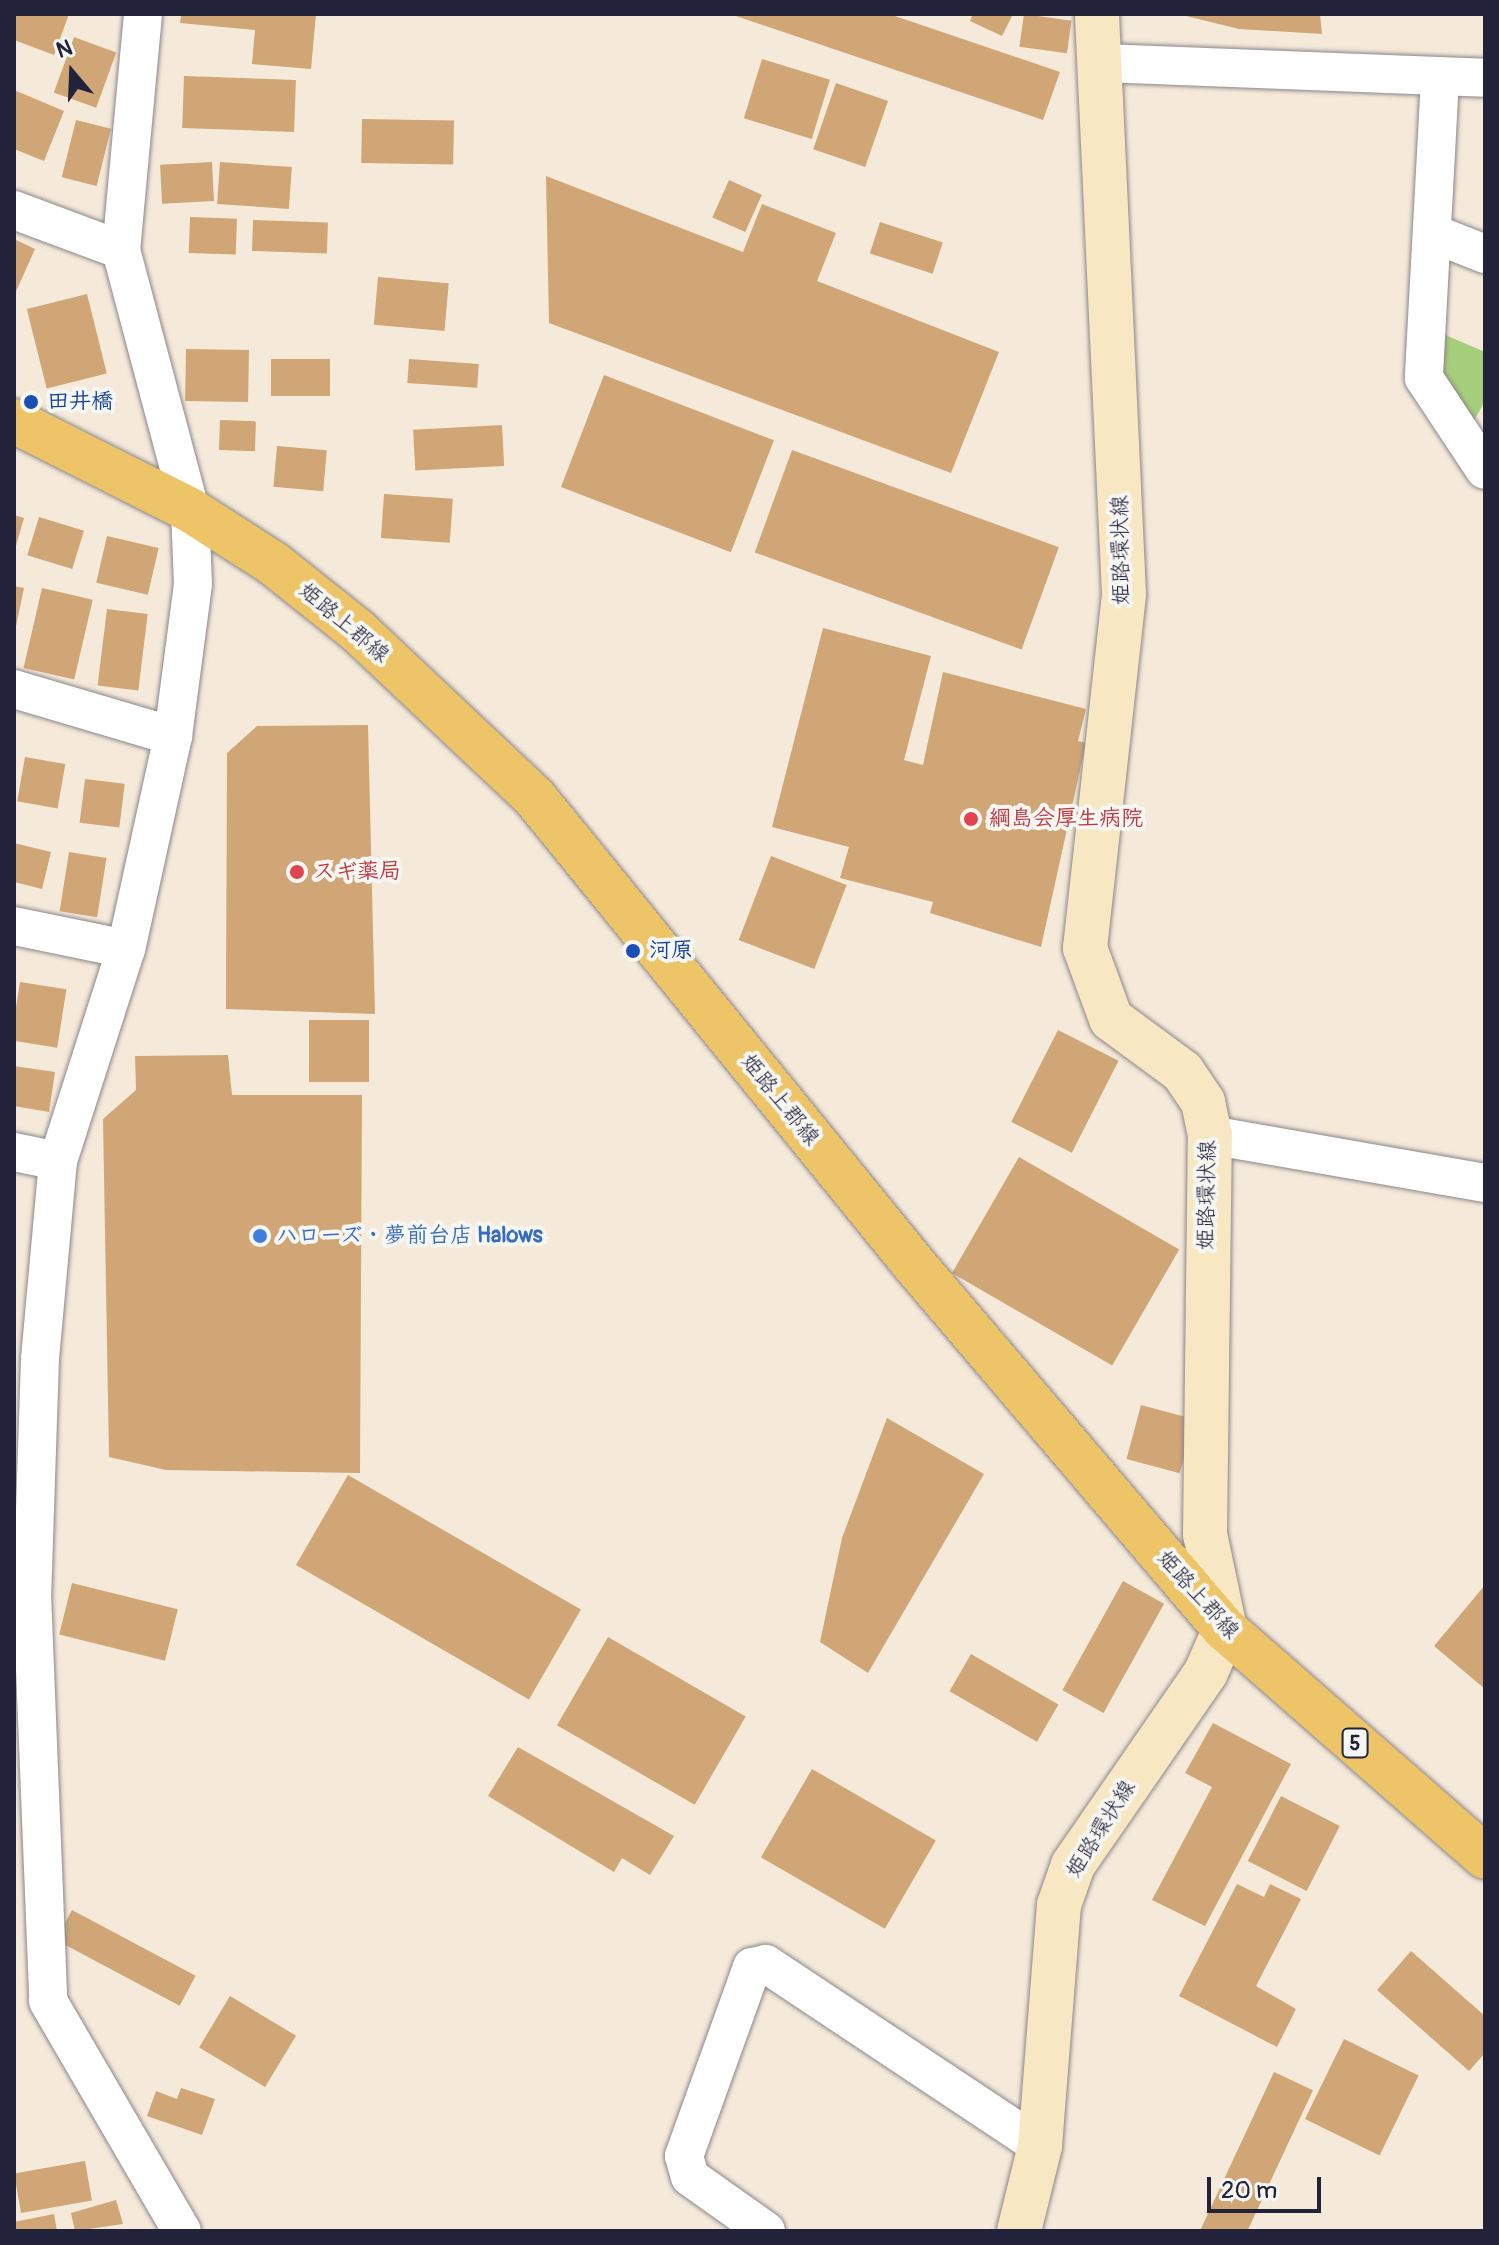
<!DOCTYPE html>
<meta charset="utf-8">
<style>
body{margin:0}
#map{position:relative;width:1499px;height:2245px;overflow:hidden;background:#f5eada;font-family:Pangolin,"Klee One",sans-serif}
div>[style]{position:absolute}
.green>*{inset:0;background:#a6cf7b}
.building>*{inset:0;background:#d0a676;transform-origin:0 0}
.roads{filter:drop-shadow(0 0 2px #8c868a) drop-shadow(0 0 2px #8c868a)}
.street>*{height:38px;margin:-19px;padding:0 19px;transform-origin:19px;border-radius:19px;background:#fff}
.secondary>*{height:44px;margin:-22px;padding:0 22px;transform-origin:22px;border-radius:22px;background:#f8e7c3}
.primary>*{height:44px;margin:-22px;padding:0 22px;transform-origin:22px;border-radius:22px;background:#eec469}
.dots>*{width:22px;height:22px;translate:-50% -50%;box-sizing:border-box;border:4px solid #f6f6f2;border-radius:50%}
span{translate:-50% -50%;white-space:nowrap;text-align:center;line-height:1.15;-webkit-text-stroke:8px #f6f6f2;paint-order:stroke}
.shield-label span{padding:2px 6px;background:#f6f6f2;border:2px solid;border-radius:6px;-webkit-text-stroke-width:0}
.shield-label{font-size:20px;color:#22223b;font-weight:700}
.transit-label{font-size:22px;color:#164399;font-weight:700}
.left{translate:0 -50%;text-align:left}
.street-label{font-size:22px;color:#22223b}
.health-label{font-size:22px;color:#be3a42;font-weight:700}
.shop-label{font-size:22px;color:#366cbe;font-weight:700}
.frame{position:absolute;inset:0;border:16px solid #22223b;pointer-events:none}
.north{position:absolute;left:32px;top:32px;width:80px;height:80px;-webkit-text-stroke:6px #f6f6f2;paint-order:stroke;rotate:341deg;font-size:22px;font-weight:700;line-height:32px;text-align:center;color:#22223b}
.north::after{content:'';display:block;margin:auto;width:28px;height:36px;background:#22223b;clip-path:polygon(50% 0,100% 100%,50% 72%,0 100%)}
.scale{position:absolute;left:1207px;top:2177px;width:114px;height:36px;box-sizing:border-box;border:4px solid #22223b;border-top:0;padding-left:10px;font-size:24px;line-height:28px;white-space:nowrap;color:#22223b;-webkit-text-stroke:6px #f6f6f2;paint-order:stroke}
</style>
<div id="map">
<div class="green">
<i style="clip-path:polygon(1434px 330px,1485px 352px,1485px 401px,1472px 424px,1436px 380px)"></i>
</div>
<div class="building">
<i style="clip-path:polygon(14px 14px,69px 14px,54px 55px,14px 40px)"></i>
<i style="clip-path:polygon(181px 14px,316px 14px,311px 69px,252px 64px,255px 30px,180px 23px)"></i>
<i style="clip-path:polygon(730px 14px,889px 14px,1060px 72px,1043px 120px)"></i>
<i style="clip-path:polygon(973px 14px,1013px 14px,1002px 36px,970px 21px)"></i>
<i style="left:1024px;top:14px;width:48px;height:33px;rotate:8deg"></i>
<i style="clip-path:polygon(1178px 14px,1320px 14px,1322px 34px,1239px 29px)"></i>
<i style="left:74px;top:37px;width:45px;height:59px;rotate:20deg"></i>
<i style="left:762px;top:59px;width:71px;height:62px;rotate:17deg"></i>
<i style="left:184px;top:76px;width:112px;height:52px;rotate:2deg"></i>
<i style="left:836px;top:83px;width:55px;height:70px;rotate:19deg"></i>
<i style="clip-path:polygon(14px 90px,64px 111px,44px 161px,14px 149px)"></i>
<i style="left:362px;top:119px;width:92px;height:44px;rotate:1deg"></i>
<i style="left:76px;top:120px;width:36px;height:59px;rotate:14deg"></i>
<i style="left:212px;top:162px;width:39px;height:52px;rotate:87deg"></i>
<i style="left:220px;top:162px;width:72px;height:42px;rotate:4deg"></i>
<i style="clip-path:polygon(546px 176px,743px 252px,762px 204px,836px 233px,817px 281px,999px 352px,951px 473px,549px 323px)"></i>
<i style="left:729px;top:180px;width:36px;height:41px;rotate:24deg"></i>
<i style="left:190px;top:217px;width:47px;height:36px;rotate:2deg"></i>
<i style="left:253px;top:220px;width:75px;height:31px;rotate:2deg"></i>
<i style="left:880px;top:222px;width:66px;height:33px;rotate:18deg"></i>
<i style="clip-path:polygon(14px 239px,35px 249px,14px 296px)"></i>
<i style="left:378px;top:277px;width:71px;height:48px;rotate:5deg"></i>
<i style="left:87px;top:294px;width:82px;height:62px;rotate:76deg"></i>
<i style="left:186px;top:349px;width:63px;height:52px;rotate:1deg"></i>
<i style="left:271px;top:359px;width:59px;height:37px"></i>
<i style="left:409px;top:359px;width:70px;height:24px;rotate:4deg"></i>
<i style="left:604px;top:375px;width:182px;height:120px;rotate:21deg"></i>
<i style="left:220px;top:420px;width:36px;height:30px;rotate:2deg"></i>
<i style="left:502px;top:425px;width:41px;height:89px;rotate:87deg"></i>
<i style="left:277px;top:446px;width:50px;height:41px;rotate:5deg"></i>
<i style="left:792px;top:450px;width:284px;height:109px;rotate:20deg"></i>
<i style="left:384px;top:494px;width:69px;height:44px;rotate:4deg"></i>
<i style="clip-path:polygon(14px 515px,24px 518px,15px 549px,14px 549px)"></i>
<i style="left:39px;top:517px;width:47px;height:40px;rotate:17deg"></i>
<i style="left:107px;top:536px;width:53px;height:48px;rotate:13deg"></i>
<i style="clip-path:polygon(14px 586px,24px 588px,15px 631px,14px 631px)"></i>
<i style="left:42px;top:588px;width:52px;height:82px;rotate:13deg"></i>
<i style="left:107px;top:609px;width:41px;height:77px;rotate:7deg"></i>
<i style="clip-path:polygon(823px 628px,931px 656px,904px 760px,923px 765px,943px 672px,1086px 709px,1078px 741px,1086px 743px,1041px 947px,930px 913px,933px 902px,840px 878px,849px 847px,772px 827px)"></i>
<i style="clip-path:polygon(368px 725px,375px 1014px,226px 1009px,227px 753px,257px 726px)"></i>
<i style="left:25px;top:757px;width:41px;height:45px;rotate:10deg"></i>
<i style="left:85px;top:779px;width:40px;height:44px;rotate:7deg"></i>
<i style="clip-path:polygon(14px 843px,51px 852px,42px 889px,14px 882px)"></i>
<i style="left:69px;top:852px;width:38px;height:60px;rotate:9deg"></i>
<i style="left:771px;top:856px;width:81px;height:90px;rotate:21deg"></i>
<i style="left:20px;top:982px;width:47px;height:59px;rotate:9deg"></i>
<i style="left:309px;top:1020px;width:60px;height:62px"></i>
<i style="left:1058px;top:1030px;width:68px;height:103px;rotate:27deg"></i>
<i style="clip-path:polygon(228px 1055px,232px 1095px,362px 1095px,360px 1473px,166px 1470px,109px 1457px,103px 1119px,136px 1090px,135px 1056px)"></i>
<i style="clip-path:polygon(14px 1066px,55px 1072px,49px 1112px,14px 1106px)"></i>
<i style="left:1019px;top:1157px;width:185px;height:134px;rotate:30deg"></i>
<i style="left:1141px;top:1405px;width:55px;height:56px;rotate:15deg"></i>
<i style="clip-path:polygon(887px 1418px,984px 1474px,868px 1673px,820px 1642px,842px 1538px)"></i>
<i style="left:348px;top:1475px;width:269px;height:104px;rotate:30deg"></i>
<i style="left:1123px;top:1581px;width:47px;height:125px;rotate:29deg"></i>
<i style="left:72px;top:1583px;width:109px;height:53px;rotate:14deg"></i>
<i style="clip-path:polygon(1485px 1585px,1485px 1689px,1434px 1646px)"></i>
<i style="left:608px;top:1637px;width:159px;height:102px;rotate:30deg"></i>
<i style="left:971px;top:1654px;width:101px;height:43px;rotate:30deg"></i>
<i style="clip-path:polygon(1213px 1723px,1291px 1764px,1205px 1926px,1152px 1900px,1212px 1787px,1185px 1773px)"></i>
<i style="clip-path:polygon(518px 1747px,674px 1836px,650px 1875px,622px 1858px,614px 1872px,488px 1796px)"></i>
<i style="left:812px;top:1769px;width:143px;height:102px;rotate:30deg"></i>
<i style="left:1281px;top:1796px;width:66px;height:73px;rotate:27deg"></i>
<i style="clip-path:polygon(1237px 1884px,1264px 1897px,1270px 1884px,1301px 1899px,1256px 1986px,1296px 2009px,1277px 2047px,1179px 1996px)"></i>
<i style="left:72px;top:1910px;width:140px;height:34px;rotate:28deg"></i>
<i style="clip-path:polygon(1411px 1951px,1485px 2016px,1485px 2053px,1469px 2071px,1377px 1990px)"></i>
<i style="left:230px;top:1996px;width:77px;height:60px;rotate:31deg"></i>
<i style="left:1344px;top:2039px;width:83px;height:89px;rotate:26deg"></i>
<i style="left:1274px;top:2072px;width:43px;height:177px;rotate:25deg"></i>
<i style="clip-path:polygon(181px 2088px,215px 2099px,202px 2135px,147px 2116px,156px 2091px,177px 2099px)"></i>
<i style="left:85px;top:2161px;width:40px;height:72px;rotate:80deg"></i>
<i style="clip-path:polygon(116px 2200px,123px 2224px,75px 2231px,71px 2213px)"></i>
<i style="clip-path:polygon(54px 2214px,57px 2231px,14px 2231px,14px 2222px)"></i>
</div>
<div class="roads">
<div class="street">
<i style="left:143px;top:14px;width:237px;rotate:95.3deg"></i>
<i style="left:121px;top:250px;width:269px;rotate:75.1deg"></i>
<i style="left:190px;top:510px;width:74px;rotate:87.7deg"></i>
<i style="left:193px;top:584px;width:153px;rotate:97.5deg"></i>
<i style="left:173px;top:736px;width:218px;rotate:102.4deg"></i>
<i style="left:126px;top:949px;width:223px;rotate:107.8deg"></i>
<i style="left:58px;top:1161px;width:199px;rotate:95.2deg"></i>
<i style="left:40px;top:1359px;width:235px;rotate:91.9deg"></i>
<i style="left:32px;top:1594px;width:407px;rotate:87.7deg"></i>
<i style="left:48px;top:2001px;width:266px;rotate:59.8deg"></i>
<i style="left:1102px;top:63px;width:383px;rotate:2.2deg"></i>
<i style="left:1440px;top:79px;width:299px;rotate:93.1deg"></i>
<i style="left:1424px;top:378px;width:110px;rotate:56.5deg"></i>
<i style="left:14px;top:210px;width:114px;rotate:20.5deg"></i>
<i style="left:1432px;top:233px;width:57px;rotate:21.6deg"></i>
<i style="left:14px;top:689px;width:166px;rotate:16.5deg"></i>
<i style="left:14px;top:926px;width:114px;rotate:11.6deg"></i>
<i style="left:1210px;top:1135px;width:279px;rotate:9.9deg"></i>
<i style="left:14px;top:1152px;width:45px;rotate:11.6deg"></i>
<i style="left:766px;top:2231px;width:93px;rotate:-144.6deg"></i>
<i style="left:690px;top:2177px;width:22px;rotate:-106deg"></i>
<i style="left:684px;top:2156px;width:201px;rotate:-70.2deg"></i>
<i style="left:752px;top:1967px;width:14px;rotate:-12deg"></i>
<i style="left:766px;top:1964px;width:329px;rotate:33.6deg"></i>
</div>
<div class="secondary">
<i style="left:1019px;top:2231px;width:88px;rotate:-76.1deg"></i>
<i style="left:1040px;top:2146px;width:242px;rotate:-85.5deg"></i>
<i style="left:1059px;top:1905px;width:42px;rotate:-70.7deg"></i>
<i style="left:1073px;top:1865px;width:234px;rotate:-55.4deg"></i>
<i style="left:1206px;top:1672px;width:47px;rotate:-66.2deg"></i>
<i style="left:1225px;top:1629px;width:97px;rotate:-101.9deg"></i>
<i style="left:1205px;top:1534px;width:399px;rotate:-89.3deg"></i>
<i style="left:1210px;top:1135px;width:34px;rotate:-102deg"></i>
<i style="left:1203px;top:1102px;width:36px;rotate:-124deg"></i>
<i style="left:1183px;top:1072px;width:89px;rotate:-143.6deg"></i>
<i style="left:1111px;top:1019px;width:76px;rotate:-110.1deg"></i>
<i style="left:1085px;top:948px;width:356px;rotate:-83.7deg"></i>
<i style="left:1124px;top:594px;width:581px;rotate:-92.67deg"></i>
</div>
<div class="primary">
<i style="left:14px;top:421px;width:197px;rotate:26.8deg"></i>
<i style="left:190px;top:510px;width:100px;rotate:32.7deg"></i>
<i style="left:274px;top:564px;width:107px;rotate:38.6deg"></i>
<i style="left:358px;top:631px;width:243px;rotate:43.3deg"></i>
<i style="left:535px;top:798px;width:599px;rotate:50.89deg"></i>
<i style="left:913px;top:1263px;width:481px;rotate:49.6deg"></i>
<i style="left:1225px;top:1629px;width:346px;rotate:41.2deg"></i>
</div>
</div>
<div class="dots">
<i style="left:31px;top:402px;background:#1a4fb4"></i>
<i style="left:971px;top:819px;background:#e0444e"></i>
<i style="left:297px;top:872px;background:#e0444e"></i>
<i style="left:633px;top:951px;background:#1a4fb4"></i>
<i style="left:260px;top:1236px;background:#3f7fe0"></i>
</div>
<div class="shield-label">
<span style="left:1355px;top:1743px">5</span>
</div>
<div class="transit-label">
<span class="left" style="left:47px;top:402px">田井橋</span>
<span class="left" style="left:649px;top:951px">河原</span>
</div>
<div class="street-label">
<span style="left:1121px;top:550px;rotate:-91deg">姫路環状線</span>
<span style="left:344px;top:623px;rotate:40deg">姫路上郡線</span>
<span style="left:780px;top:1100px;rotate:51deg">姫路上郡線</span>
<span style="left:1207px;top:1195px;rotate:-89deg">姫路環状線</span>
<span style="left:1198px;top:1595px;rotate:48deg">姫路上郡線</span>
<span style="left:1101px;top:1829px;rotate:-58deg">姫路環状線</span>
</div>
<div class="health-label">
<span class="left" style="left:989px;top:819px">綱島会厚生病院</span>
<span class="left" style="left:313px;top:872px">スギ薬局</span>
</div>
<div class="shop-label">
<span class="left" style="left:276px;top:1236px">ハローズ・夢前台店 Halows</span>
</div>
<div class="frame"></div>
<div class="north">N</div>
<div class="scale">20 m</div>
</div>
